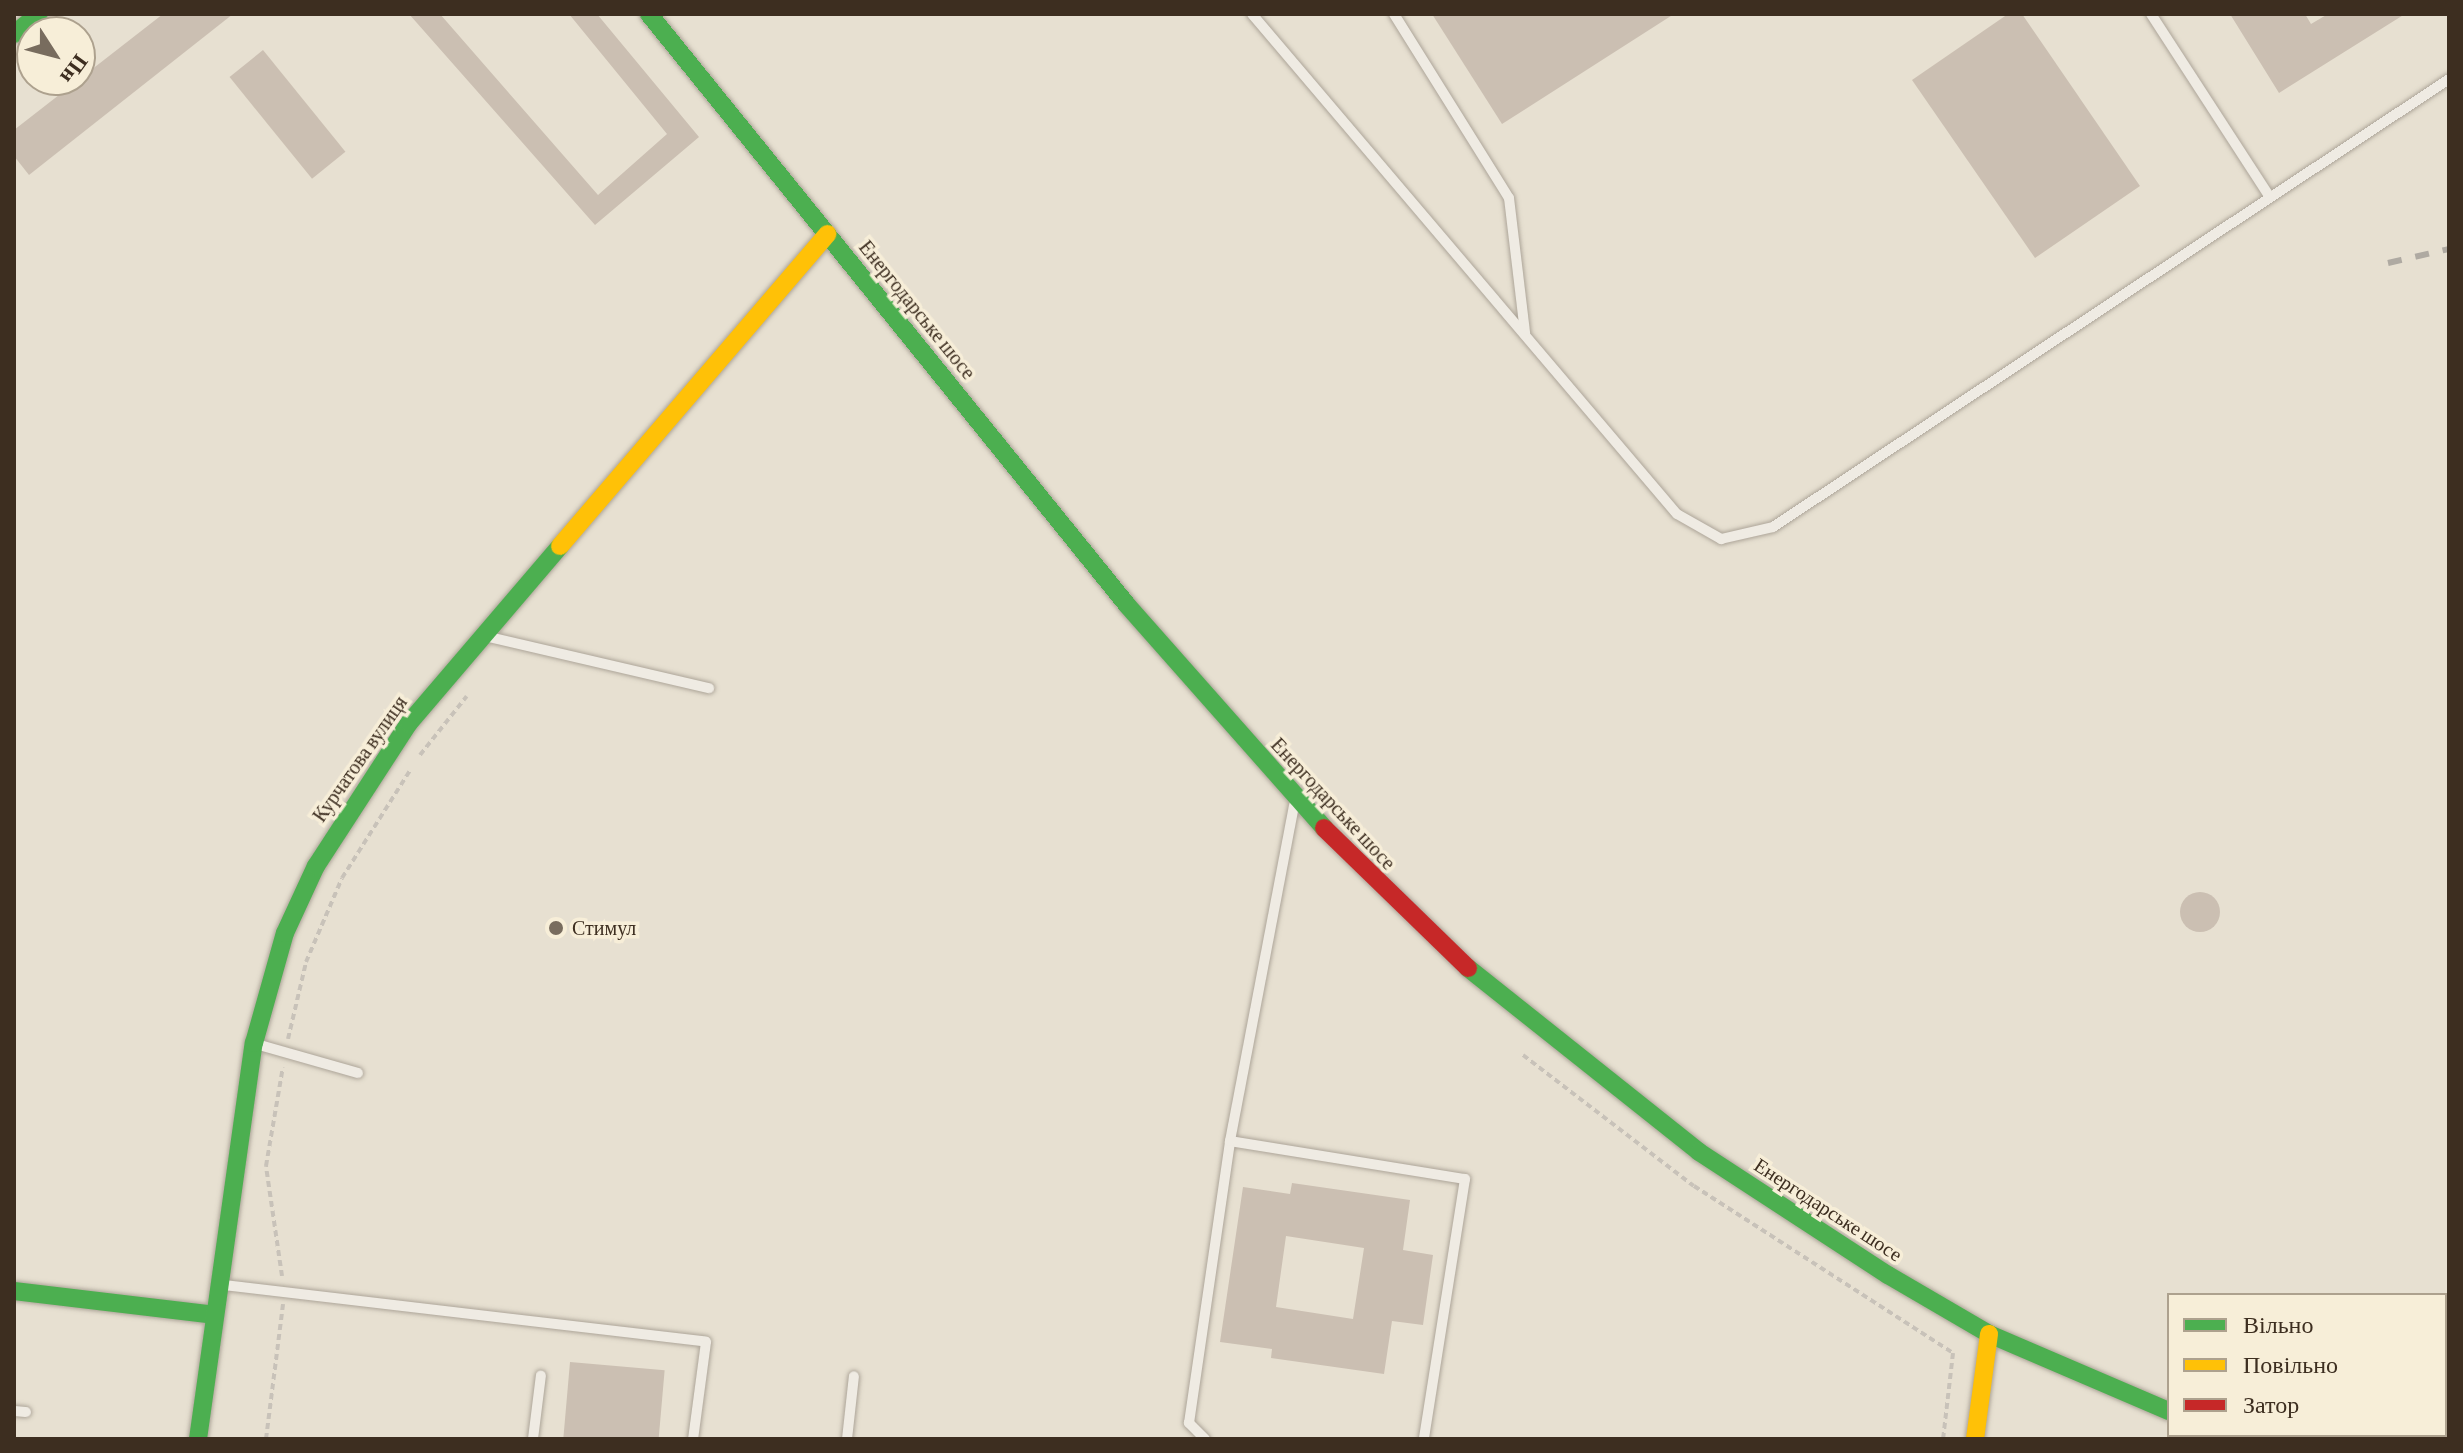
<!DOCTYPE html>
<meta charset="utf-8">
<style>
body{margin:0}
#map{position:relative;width:2463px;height:1453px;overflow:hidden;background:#e7e0d1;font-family:"Crimson Pro",serif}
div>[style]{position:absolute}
.building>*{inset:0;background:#cbbfb2;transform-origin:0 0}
.round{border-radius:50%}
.path>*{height:4px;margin-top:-2px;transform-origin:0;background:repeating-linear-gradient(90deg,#c8c2b9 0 6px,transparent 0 10px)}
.roads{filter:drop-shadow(0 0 2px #ada599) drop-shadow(0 0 2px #ada599)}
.lane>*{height:10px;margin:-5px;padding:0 5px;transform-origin:5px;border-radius:5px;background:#efebe3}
.fast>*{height:18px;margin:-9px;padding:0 9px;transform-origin:9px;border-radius:9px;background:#4caf50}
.slow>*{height:18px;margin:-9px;padding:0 9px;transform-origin:9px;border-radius:9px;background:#ffc107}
.jam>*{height:18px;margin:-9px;padding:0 9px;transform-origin:9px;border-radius:9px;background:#c62828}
.rail>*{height:6px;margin-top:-3px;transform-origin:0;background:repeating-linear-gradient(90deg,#afaaa2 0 14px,transparent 0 28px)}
.dots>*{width:22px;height:22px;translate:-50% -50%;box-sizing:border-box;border:4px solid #f7eed8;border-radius:50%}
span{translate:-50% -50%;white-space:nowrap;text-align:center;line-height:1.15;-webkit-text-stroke:7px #f7eed8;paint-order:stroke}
.street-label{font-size:20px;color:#3d2e20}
.poi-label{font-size:20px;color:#3d2e20}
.left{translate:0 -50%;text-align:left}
.frame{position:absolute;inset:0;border:16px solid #3d2e20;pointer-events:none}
.legend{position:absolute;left:2167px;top:1293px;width:280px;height:144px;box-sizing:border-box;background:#f7eed8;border:2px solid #ada18e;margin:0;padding:10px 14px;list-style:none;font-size:24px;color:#3d2e20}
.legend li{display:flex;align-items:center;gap:16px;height:40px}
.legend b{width:40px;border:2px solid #ada18e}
.north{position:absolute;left:16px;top:16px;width:80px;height:80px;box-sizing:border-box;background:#f7eed8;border:2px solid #ada18e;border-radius:50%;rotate:126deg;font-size:22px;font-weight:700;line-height:32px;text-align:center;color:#3d2e20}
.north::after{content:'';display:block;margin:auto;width:28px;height:36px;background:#786c5e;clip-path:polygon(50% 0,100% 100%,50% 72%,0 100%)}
</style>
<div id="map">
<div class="building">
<i style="clip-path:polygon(163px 14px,233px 14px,29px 175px,14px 156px,14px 130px)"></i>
<i style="clip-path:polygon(409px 14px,440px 14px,598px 195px,667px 134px,569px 14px,597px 14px,699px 137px,595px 225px)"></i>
<i style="clip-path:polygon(1432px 14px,1674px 14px,1502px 124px)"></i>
<i style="clip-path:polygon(2008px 14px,2022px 14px,2140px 186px,2035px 258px,1912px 80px)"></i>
<i style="clip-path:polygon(2230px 14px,2305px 14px,2311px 24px,2328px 14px,2405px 14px,2279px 93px)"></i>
<i style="left:263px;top:50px;width:131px;height:43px;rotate:51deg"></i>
<i class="round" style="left:2180px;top:892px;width:40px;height:40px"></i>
<i style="clip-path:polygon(evenodd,1292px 1183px,1410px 1200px,1403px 1250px,1433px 1255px,1423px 1325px,1392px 1321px,1384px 1374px,1271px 1358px,1272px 1349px,1220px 1342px,1243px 1187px,1290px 1194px,1292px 1183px,1286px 1236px,1364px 1248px,1353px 1319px,1276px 1307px,1286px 1236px)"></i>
<i style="left:570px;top:1362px;width:95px;height:77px;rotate:5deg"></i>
</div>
<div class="path">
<i style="left:420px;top:755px;width:75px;rotate:-51.5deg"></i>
<i style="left:288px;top:1039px;width:79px;rotate:-76.8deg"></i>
<i style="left:306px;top:962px;width:91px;rotate:-66.8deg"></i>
<i style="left:342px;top:878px;width:129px;rotate:-57.7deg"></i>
<i style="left:1523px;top:1055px;width:215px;rotate:37.5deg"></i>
<i style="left:1694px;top:1186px;width:308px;rotate:32.8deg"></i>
<i style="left:1953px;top:1353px;width:87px;rotate:96.6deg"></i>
<i style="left:282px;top:1276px;width:111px;rotate:-98.3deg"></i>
<i style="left:266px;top:1166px;width:100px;rotate:-80.3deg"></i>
<i style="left:2181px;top:1435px;width:12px;rotate:20deg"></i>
<i style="left:266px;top:1439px;width:136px;rotate:-82.8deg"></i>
</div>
<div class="roads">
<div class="lane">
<i style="left:1252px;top:14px;width:656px;rotate:49.64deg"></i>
<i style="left:1677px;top:514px;width:51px;rotate:29.6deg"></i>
<i style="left:1721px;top:539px;width:53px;rotate:-13deg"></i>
<i style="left:1773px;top:527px;width:811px;rotate:-33.53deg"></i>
<i style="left:1394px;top:14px;width:217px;rotate:58deg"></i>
<i style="left:1509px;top:198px;width:136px;rotate:83.2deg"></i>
<i style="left:2151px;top:14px;width:217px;rotate:57deg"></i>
<i style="left:489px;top:637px;width:226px;rotate:13.1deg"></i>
<i style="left:256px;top:1044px;width:106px;rotate:15.9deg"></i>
<i style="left:1230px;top:1141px;width:238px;rotate:9.2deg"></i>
<i style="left:1465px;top:1179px;width:263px;rotate:99deg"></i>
<i style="left:224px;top:1285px;width:485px;rotate:6.7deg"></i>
<i style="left:706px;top:1342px;width:98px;rotate:97.6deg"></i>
<i style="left:14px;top:1411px;width:12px;rotate:5deg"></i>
<i style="left:533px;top:1439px;width:64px;rotate:-82.9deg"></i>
<i style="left:847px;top:1439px;width:63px;rotate:-83.7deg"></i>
<i style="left:1205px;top:1439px;width:23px;rotate:-135deg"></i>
<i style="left:1189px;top:1423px;width:285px;rotate:-81.7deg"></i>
<i style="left:1230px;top:1141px;width:341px;rotate:-79.2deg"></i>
</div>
<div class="fast">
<i style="left:649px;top:14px;width:760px;rotate:51.03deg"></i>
<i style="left:1127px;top:605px;width:298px;rotate:48.5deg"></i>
<i style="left:14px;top:34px;width:32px;rotate:-39deg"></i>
<i style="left:1468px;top:968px;width:295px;rotate:38.5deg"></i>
<i style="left:1699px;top:1152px;width:225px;rotate:33.1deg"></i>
<i style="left:1888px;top:1275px;width:117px;rotate:30.3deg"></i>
<i style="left:1989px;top:1334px;width:196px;rotate:23.2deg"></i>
<i style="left:14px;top:1291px;width:201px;rotate:6.8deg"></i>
<i style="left:2233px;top:1435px;width:12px;rotate:20deg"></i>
<i style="left:198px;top:1439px;width:400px;rotate:-82deg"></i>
<i style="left:254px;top:1043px;width:114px;rotate:-74.3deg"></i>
<i style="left:285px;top:933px;width:74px;rotate:-65.2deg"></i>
<i style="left:316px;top:866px;width:171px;rotate:-57deg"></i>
<i style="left:409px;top:723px;width:233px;rotate:-49.5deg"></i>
</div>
<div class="slow">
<i style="left:560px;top:546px;width:411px;rotate:-49.4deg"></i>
<i style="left:1975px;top:1439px;width:106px;rotate:-82.4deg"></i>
</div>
<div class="jam">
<i style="left:1324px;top:828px;width:201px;rotate:44.2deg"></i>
</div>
</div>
<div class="rail">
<i style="left:2388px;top:263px;width:63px;rotate:-12.9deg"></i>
</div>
<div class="dots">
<i style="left:556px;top:928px;background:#786c5e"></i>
</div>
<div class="street-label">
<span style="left:917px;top:310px;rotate:51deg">Енергодарське шосе</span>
<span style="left:360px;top:759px;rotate:-55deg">Курчатова вулиця</span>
<span style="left:1333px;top:804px;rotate:47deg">Енергодарське шосе</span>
<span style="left:1828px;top:1210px;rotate:33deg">Енергодарське шосе</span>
</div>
<div class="poi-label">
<span class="left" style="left:572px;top:928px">Стимул</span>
</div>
<div class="frame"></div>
<ul class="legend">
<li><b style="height:10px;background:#4caf50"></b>Вільно</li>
<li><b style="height:10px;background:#ffc107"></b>Повільно</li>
<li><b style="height:10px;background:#c62828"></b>Затор</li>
</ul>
<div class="north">Пн</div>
</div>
